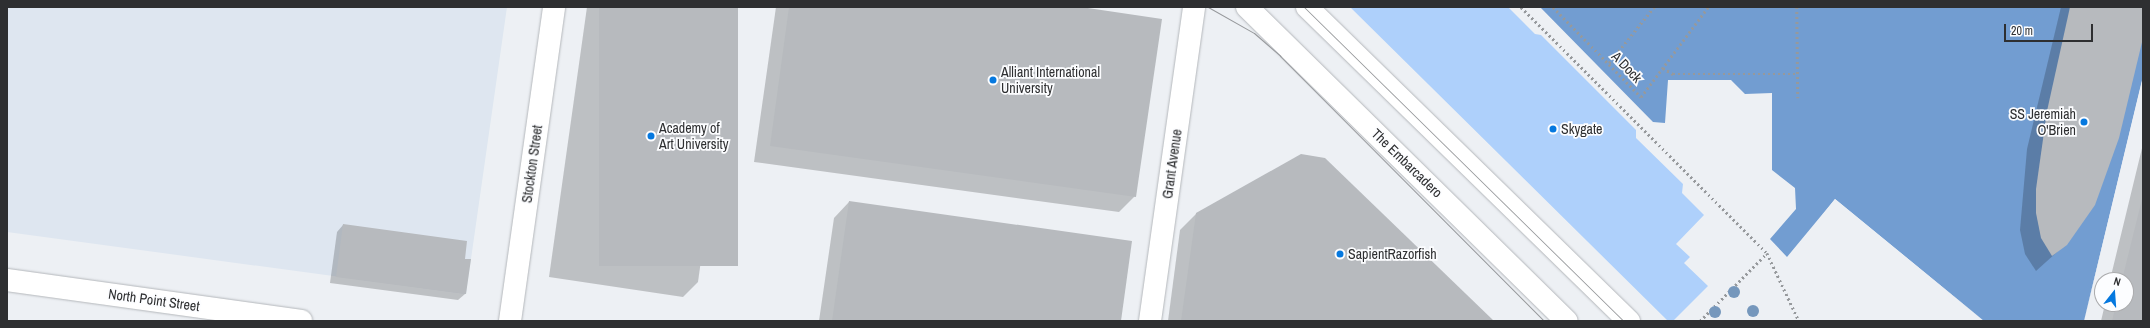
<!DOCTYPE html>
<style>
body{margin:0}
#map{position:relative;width:2150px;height:328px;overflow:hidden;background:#edf0f4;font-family:"Archivo Narrow",sans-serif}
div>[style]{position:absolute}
.built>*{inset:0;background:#dee6f0}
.green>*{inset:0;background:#aed0fb}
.water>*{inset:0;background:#729dd1}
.pier>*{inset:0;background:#edf0f4}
.shadow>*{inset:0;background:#0003}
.building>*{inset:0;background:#b7babe;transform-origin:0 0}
.path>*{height:2.5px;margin-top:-1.25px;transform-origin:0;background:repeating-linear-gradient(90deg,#96999c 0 2px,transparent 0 5px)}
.roads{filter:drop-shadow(0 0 1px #b4b7bb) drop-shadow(0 0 1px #b4b7bb)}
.minor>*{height:22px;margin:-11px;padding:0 11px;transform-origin:11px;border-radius:11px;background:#fff}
.tram>*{height:1px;margin:-0.5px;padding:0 0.5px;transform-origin:0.5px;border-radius:0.5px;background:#96989b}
.trees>*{width:12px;height:12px;margin:-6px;border-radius:50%;background:#7597bc}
.dots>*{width:11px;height:11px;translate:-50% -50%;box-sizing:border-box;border:2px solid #fcfdff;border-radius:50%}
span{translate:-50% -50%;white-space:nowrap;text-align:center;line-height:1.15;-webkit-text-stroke:3.5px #fcfdff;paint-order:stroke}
.street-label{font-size:14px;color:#2e2f31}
.poi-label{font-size:14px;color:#2e2f31}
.left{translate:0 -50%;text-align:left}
.right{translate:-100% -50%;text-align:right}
.frame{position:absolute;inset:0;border:8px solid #2e2f31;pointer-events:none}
.north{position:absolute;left:2094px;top:272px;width:40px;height:40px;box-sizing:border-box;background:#fcfdff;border:1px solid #aaabad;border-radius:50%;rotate:17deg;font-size:11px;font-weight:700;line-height:16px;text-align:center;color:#2e2f31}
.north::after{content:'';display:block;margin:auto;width:14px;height:18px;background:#0578df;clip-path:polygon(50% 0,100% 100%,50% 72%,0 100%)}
.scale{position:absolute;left:2004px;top:24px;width:89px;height:18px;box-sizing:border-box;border:2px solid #2e2f31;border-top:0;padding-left:5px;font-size:12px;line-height:14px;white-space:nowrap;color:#2e2f31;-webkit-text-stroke:3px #fcfdff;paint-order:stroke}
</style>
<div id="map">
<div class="built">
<i style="clip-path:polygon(7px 7px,507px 7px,466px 294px,7px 232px)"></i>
</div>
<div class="green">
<i style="clip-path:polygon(1350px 7px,1508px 7px,1535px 34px,1541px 35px,1636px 130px,1636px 138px,1683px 184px,1682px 193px,1704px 215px,1676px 244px,1690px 257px,1684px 263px,1708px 286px,1673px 321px,1668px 321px)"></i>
</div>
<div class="water">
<i style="clip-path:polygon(1540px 7px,2143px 7px,2143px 77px,2084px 321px,1984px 321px,1835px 199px,1787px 257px,1770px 239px,1796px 209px,1795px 188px,1772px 170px,1772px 93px,1745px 94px,1731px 80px,1668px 80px,1665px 123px,1653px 122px)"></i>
</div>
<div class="pier">
<i style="clip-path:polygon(2143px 76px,2143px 85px,2084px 321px)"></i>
<i style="clip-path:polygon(1835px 199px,1984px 321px,1836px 202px,1788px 259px)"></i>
</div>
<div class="shadow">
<i style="clip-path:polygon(587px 7px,736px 8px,698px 282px,683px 297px,549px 277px)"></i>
<i style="clip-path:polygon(776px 7px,1075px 7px,1135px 196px,1119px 212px,754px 162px)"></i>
<i style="clip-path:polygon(2061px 7px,2143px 7px,2143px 35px,2066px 244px,2036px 271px,2025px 254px,2020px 230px,2027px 149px)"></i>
<i style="clip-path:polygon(2143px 144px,2143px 321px,2101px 321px,2105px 304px,2126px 304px,2126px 280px,2110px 280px)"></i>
<i style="clip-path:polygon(849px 202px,1120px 321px,819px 321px,834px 218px)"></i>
<i style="clip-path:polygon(1196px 214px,1493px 321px,1168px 321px,1180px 230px)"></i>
<i style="clip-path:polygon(343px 225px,469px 260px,465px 294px,458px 300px,330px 283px,337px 232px)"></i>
</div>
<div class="building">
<i style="left:599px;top:7px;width:139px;height:259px"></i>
<i style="clip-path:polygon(789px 7px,1081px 7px,1162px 19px,1136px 197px,770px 146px)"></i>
<i style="clip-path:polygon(2070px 7px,2143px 7px,2143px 38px,2119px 138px,2095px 205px,2067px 245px,2052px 256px,2041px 238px,2036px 213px,2036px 189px,2047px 111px)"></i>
<i style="clip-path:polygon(1301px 154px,1325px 158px,1494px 321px,1181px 321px,1196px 213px)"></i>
<i style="clip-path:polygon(2143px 195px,2143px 321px,2112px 321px,2116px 304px,2126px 304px,2126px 280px,2122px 280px)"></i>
<i style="clip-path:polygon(849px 201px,1132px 241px,1121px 321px,832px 321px)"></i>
<i style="clip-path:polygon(343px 224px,467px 241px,465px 259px,471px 259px,466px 294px,336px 277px)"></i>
</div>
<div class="path">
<i style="left:1521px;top:7px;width:348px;rotate:45deg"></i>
<i style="left:1767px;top:253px;width:75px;rotate:64.8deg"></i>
<i style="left:1553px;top:7px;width:126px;rotate:45.6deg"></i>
<i style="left:1641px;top:97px;width:112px;rotate:-53.3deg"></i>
<i style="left:1797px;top:7px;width:91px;rotate:89.4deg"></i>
<i style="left:1609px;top:63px;width:72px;rotate:-51.2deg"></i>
<i style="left:1663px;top:68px;width:12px;rotate:31deg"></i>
<i style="left:1673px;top:74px;width:125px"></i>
<i style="left:1700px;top:321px;width:95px;rotate:-45.4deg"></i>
</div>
<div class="roads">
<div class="minor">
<i style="left:1247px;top:7px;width:448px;rotate:44.5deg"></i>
<i style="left:1307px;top:7px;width:450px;rotate:44.3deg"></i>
<i style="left:7px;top:280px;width:297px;rotate:7.9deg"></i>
<i style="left:510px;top:321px;width:317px;rotate:-82deg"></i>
<i style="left:1150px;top:321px;width:317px;rotate:-82deg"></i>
</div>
</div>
<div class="tram">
<i style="left:1208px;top:7px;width:53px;rotate:29.5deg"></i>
<i style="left:1254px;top:33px;width:35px;rotate:41deg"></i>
<i style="left:1280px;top:56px;width:374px;rotate:45.1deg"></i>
<i style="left:1304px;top:7px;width:448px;rotate:44.5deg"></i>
</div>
<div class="trees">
<i style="left:1734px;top:292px"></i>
<i style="left:1753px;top:311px"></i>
<i style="left:1715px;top:312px"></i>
</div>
<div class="dots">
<i style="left:993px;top:80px;background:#0578df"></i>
<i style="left:2084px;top:122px;background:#0578df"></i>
<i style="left:1553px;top:129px;background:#0578df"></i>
<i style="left:651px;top:136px;background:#0578df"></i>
<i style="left:1340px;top:254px;background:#0578df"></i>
</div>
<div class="street-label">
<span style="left:1627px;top:67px;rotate:46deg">A Dock</span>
<span style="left:1407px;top:163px;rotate:44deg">The Embarcadero</span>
<span style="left:532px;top:164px;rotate:-82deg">Stockton Street</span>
<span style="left:1172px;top:164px;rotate:-82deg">Grant Avenue</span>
<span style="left:154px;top:300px;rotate:8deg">North Point Street</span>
</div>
<div class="poi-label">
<span class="left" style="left:1001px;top:80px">Alliant International<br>University</span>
<span class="right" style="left:2076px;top:122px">SS Jeremiah<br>O'Brien</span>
<span class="left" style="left:659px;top:136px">Academy of<br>Art University</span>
<span class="left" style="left:1561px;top:129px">Skygate</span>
<span class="left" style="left:1348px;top:254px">SapientRazorfish</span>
</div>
<div class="frame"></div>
<div class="north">N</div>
<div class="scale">20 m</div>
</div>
